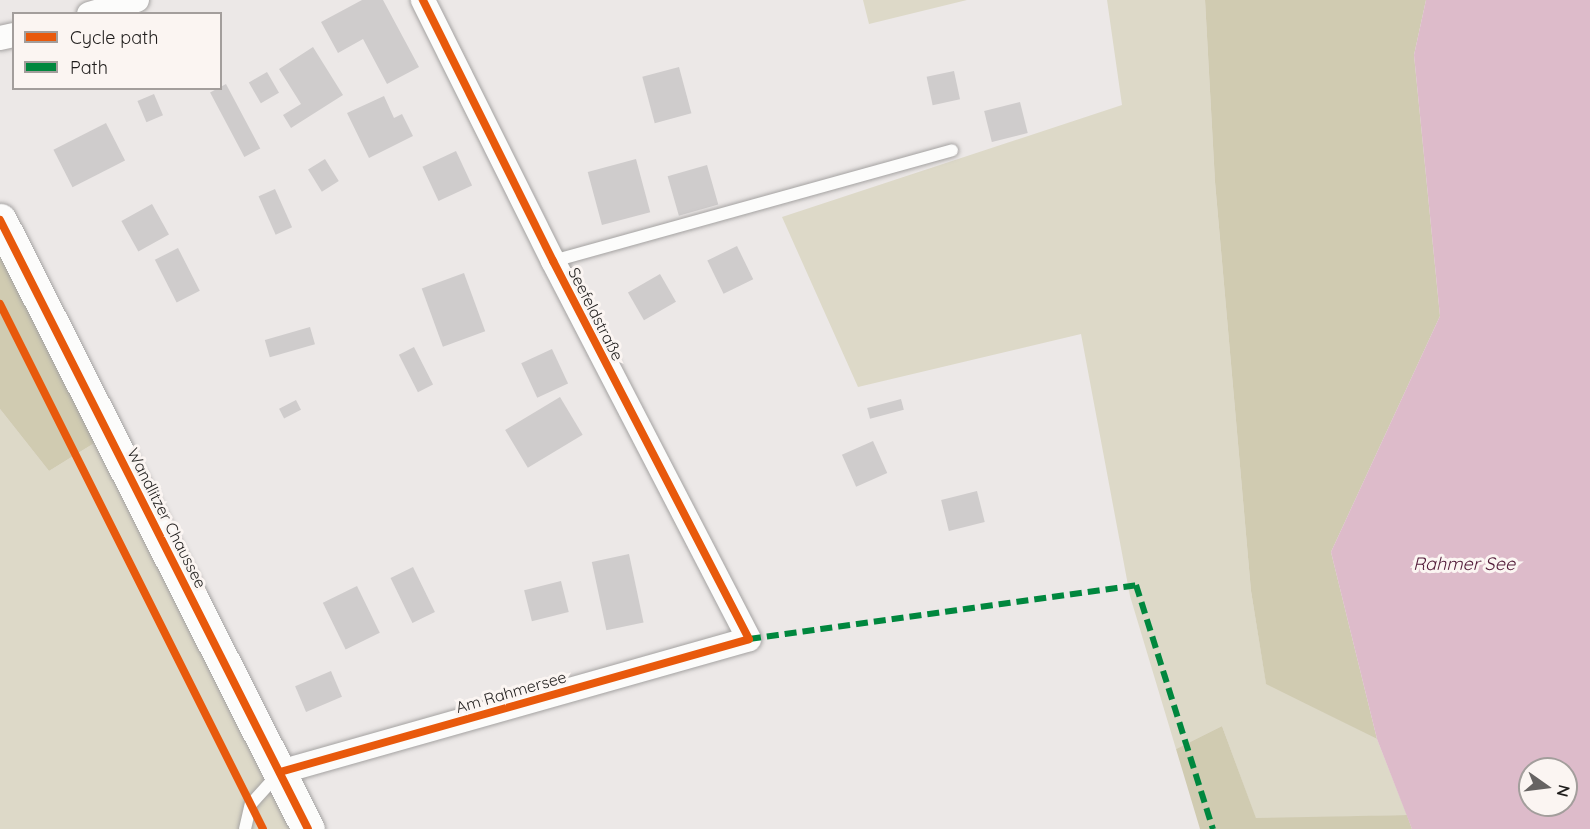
<!DOCTYPE html>
<meta charset="utf-8">
<style>
body{margin:0}
#map{position:relative;width:1590px;height:829px;overflow:hidden;background:#ece8e7;font-family:Quicksand,sans-serif}
div>[style]{position:absolute}
.green>*{inset:0;background:#ddd9c8}
.forest>*{inset:0;background:#d0cbb1}
.water>*{inset:0;background:#ddbbca}
.building>*{inset:0;background:#cfcccc;transform-origin:0 0}
.roads{filter:drop-shadow(0 0 2px #a4a2a1) drop-shadow(0 0 2px #a4a2a1)}
.lane>*{height:12px;margin:-6px;padding:0 6px;transform-origin:6px;border-radius:6px;background:#fcfcfb}
.street>*{height:24px;margin:-12px;padding:0 12px;transform-origin:12px;border-radius:12px;background:#fcfcfb}
.secondary>*{height:33px;margin:-16.5px;padding:0 16.5px;transform-origin:16.5px;border-radius:16.5px;background:#fcfcfb}
.quiet>*{height:6px;margin-top:-3px;transform-origin:0;background:repeating-linear-gradient(90deg,#00873e 0 12px,transparent 0 18px)}
.cycleway>*{height:8px;margin:-4px;padding:0 4px;transform-origin:4px;border-radius:4px;background:#e8590c}
span{translate:-50% -50%;white-space:nowrap;text-align:center;line-height:1.15;-webkit-text-stroke:6px #fbf5f2;paint-order:stroke}
.street-label{font-size:16px;color:#1e1c1b}
.water-label{font-size:18px;color:#4f1735;font-style:italic}
.legend{position:absolute;left:12px;top:12px;width:210px;height:78px;box-sizing:border-box;background:#fbf5f2;border:2px solid #a39e9c;margin:0;padding:8px 10px;list-style:none;font-size:18px;color:#1e1c1b}
.legend li{display:flex;align-items:center;gap:12px;height:30px}
.legend b{width:30px;border:2px solid #a39e9c}
.north{position:absolute;left:1518px;top:757px;width:60px;height:60px;box-sizing:border-box;background:#fbf5f2;border:2px solid #a39e9c;border-radius:50%;rotate:104deg;font-size:16px;font-weight:700;line-height:24px;text-align:center;color:#1e1c1b}
.north::after{content:'';display:block;margin:auto;width:21px;height:27px;background:#666362;clip-path:polygon(50% 0,100% 100%,50% 72%,0 100%)}
</style>
<div id="map">
<div class="green">
<i style="clip-path:polygon(863px 0,967px 0,869px 24px)"></i>
<i style="clip-path:polygon(1107px 0,1205px 0,1215px 182px,1251px 591px,1266px 683px,1377px 739px,1407px 815px,1256px 819px,1222px 726px,1176px 749px,1130px 596px,1081px 334px,858px 387px,782px 217px,1122px 105px)"></i>
<i style="clip-path:polygon(0 409px,49px 471px,109px 434px,323px 829px,0 829px)"></i>
</div>
<div class="forest">
<i style="clip-path:polygon(1205px 0,1426px 0,1414px 55px,1440px 316px,1331px 552px,1377px 739px,1266px 684px,1251px 591px,1215px 182px)"></i>
<i style="clip-path:polygon(0 222px,109px 434px,49px 471px,0 409px)"></i>
<i style="clip-path:polygon(1222px 726px,1256px 818px,1407px 815px,1412px 829px,1200px 829px,1176px 749px)"></i>
</div>
<div class="water">
<i style="clip-path:polygon(evenodd,1426px 0,1590px 0,1590px 829px,1412px 829px,1377px 739px,1331px 552px,1440px 316px,1414px 55px,1426px 0,1530px 769px,1566px 769px,1566px 805px,1530px 805px,1530px 769px)"></i>
</div>
<div class="building">
<i style="clip-path:polygon(362px 0,383px 0,419px 67px,387px 84px,363px 39px,338px 53px,321px 22px)"></i>
<i style="clip-path:polygon(313px 47px,343px 95px,291px 128px,283px 115px,301px 104px,279px 69px)"></i>
<i style="left:679px;top:67px;width:48px;height:38px;rotate:75deg"></i>
<i style="left:954px;top:71px;width:29px;height:28px;rotate:78deg"></i>
<i style="left:267px;top:72px;width:24px;height:21px;rotate:60deg"></i>
<i style="left:226px;top:84px;width:73px;height:18px;rotate:62deg"></i>
<i style="left:154px;top:94px;width:23px;height:18px;rotate:67deg"></i>
<i style="clip-path:polygon(384px 96px,394px 118px,402px 114px,413px 136px,369px 158px,347px 113px)"></i>
<i style="left:1020px;top:102px;width:32px;height:37px;rotate:76deg"></i>
<i style="left:106px;top:123px;width:42px;height:59px;rotate:63deg"></i>
<i style="left:456px;top:151px;width:38px;height:37px;rotate:65deg"></i>
<i style="left:325px;top:159px;width:26px;height:20px;rotate:58deg"></i>
<i style="left:636px;top:159px;width:55px;height:50px;rotate:75deg"></i>
<i style="left:707px;top:165px;width:41px;height:41px;rotate:74deg"></i>
<i style="left:275px;top:189px;width:42px;height:18px;rotate:66deg"></i>
<i style="left:152px;top:204px;width:35px;height:35px;rotate:61deg"></i>
<i style="left:737px;top:246px;width:37px;height:33px;rotate:64deg"></i>
<i style="left:178px;top:248px;width:48px;height:26px;rotate:63deg"></i>
<i style="left:464px;top:273px;width:62px;height:45px;rotate:70deg"></i>
<i style="left:660px;top:274px;width:32px;height:37px;rotate:60deg"></i>
<i style="left:310px;top:327px;width:18px;height:47px;rotate:74deg"></i>
<i style="left:414px;top:347px;width:42px;height:17px;rotate:63deg"></i>
<i style="left:552px;top:349px;width:38px;height:34px;rotate:65deg"></i>
<i style="left:560px;top:397px;width:44px;height:64px;rotate:59deg"></i>
<i style="left:901px;top:399px;width:11px;height:35px;rotate:75deg"></i>
<i style="left:296px;top:400px;width:11px;height:19px;rotate:63deg"></i>
<i style="left:873px;top:441px;width:35px;height:34px;rotate:66deg"></i>
<i style="left:977px;top:491px;width:32px;height:37px;rotate:76deg"></i>
<i style="left:629px;top:554px;width:70px;height:38px;rotate:78deg"></i>
<i style="left:413px;top:567px;width:50px;height:25px;rotate:64deg"></i>
<i style="left:561px;top:581px;width:32px;height:38px;rotate:76deg"></i>
<i style="left:357px;top:586px;width:52px;height:38px;rotate:64deg"></i>
<i style="left:331px;top:671px;width:28px;height:39px;rotate:67deg"></i>
</div>
<div class="roads">
<div class="lane">
<i style="left:553px;top:261px;width:414px;rotate:-15.5deg"></i>
<i style="left:245px;top:829px;width:26px;rotate:-77deg"></i>
<i style="left:251px;top:804px;width:39px;rotate:-48deg"></i>
</div>
<div class="street">
<i style="left:89px;top:14px;width:50px;rotate:-16.3deg"></i>
<i style="left:0;top:38px;width:14px;rotate:-12deg"></i>
<i style="left:280px;top:772px;width:487px;rotate:-15.8deg"></i>
<i style="left:749px;top:639px;width:426px;rotate:-117.4deg"></i>
<i style="left:553px;top:261px;width:292px;rotate:-116.5deg"></i>
</div>
<div class="secondary">
<i style="left:0;top:220px;width:682px;rotate:63.17deg"></i>
</div>
</div>
<div class="quiet">
<i style="left:749px;top:639px;width:391px;rotate:-7.9deg"></i>
<i style="left:1136px;top:585px;width:256px;rotate:72.5deg"></i>
</div>
<div class="cycleway">
<i style="left:0;top:220px;width:682px;rotate:63.17deg"></i>
<i style="left:0;top:304px;width:587px;rotate:63.39deg"></i>
<i style="left:280px;top:772px;width:487px;rotate:-15.8deg"></i>
<i style="left:749px;top:639px;width:426px;rotate:-117.4deg"></i>
<i style="left:553px;top:261px;width:292px;rotate:-116.5deg"></i>
</div>
<div class="street-label">
<span style="left:596px;top:314px;rotate:63deg">Seefeldstraße</span>
<span style="left:167px;top:518px;rotate:63deg">Wandlitzer Chaussee</span>
<span style="left:511px;top:692px;rotate:-16deg">Am Rahmersee</span>
</div>
<div class="water-label">
<span style="left:1464px;top:564px">Rahmer See</span>
</div>
<ul class="legend">
<li><b style="height:8px;background:#e8590c"></b>Cycle path</li>
<li><b style="height:8px;background:#00873e"></b>Path</li>
</ul>
<div class="north">N</div>
</div>
